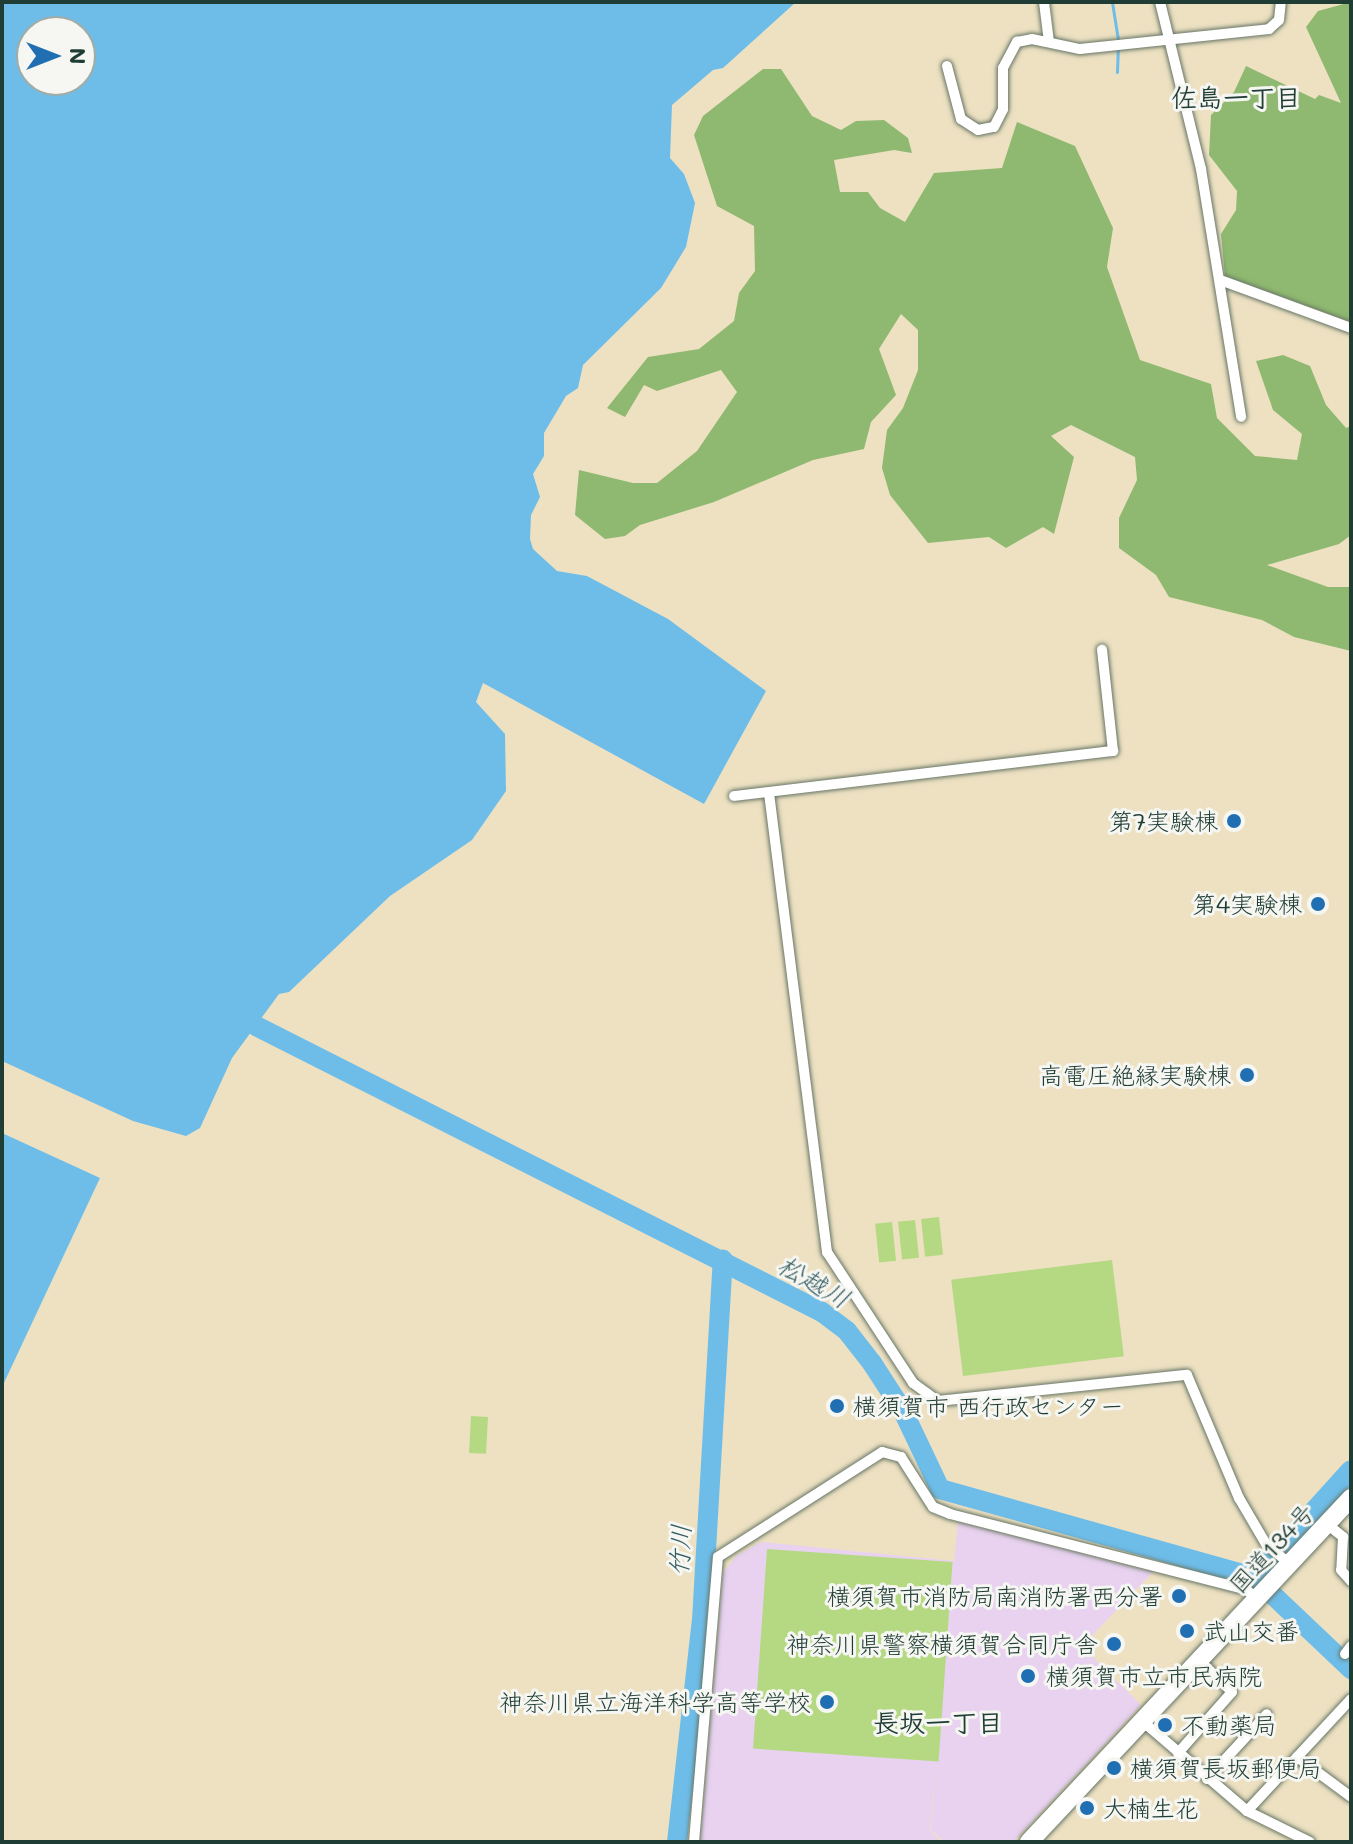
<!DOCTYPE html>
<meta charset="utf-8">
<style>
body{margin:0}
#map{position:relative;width:1353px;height:1844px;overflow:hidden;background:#ede1c2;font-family:Mali,"Klee One",sans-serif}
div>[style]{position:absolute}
.built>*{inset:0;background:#e8d2ef}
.green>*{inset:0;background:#b4d982;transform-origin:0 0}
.forest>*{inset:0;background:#8fb970}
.water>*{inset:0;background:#6ebde9}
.stream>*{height:3px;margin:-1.5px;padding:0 1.5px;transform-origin:1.5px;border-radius:1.5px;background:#6ebde9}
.river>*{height:20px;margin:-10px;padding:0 10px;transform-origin:10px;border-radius:10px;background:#6ebde9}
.roads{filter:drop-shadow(0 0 2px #677666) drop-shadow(0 0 2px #677666)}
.street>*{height:10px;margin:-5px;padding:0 5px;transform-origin:5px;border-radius:5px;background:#fff}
.highway>*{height:18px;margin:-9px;padding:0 9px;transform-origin:9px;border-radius:9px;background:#fff}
.dots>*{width:22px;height:22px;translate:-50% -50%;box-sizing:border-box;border:4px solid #f6f6f2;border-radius:50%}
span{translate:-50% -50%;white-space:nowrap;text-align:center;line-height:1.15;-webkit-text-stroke:6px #f6f6f2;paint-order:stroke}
.poi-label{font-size:24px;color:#1f3d34}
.right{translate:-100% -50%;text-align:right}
.left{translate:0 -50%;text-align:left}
.street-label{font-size:24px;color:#1f3d34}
.neighbourhood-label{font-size:26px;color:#1f3d34;font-weight:700}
.water-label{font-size:26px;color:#335d61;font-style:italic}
.frame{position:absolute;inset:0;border:4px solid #1f3d34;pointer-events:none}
.north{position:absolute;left:16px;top:16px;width:80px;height:80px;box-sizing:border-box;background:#f6f6f2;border:2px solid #a0aca6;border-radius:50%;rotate:90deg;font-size:22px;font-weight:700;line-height:32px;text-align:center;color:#1f3d34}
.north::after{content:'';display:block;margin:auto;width:28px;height:36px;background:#1f6fb2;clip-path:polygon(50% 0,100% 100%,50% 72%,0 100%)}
</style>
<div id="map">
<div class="built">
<i style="clip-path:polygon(958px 1522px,1153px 1572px,1082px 1646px,1141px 1705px,1013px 1842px,944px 1842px,931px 1830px,937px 1756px,930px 1830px,941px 1842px,700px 1842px,723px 1573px,736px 1556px,761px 1542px,954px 1561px)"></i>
</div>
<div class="green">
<i style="left:939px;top:1217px;width:38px;height:18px;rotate:84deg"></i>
<i style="left:915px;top:1220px;width:38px;height:17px;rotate:84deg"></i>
<i style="left:892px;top:1222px;width:39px;height:17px;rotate:84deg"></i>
<i style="left:1112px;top:1260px;width:97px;height:162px;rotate:83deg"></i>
<i style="left:471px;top:1416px;width:17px;height:37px;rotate:3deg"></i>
<i style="left:767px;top:1549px;width:186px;height:200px;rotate:4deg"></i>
</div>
<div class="forest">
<i style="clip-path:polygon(1351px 2px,1351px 322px,1225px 276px,1221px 234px,1236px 210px,1237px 191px,1209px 155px,1211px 115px,1234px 92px,1246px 66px,1315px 99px,1319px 95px,1341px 103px,1306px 27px,1318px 11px)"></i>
<i style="clip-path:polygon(763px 69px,781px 69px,812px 116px,841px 130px,856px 121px,884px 120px,908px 138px,912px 153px,894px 150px,834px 160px,840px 192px,868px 192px,880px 208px,905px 222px,934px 173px,1002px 168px,1017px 122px,1075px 146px,1113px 228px,1107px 267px,1140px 360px,1211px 384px,1217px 418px,1255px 456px,1297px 460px,1302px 434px,1273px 410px,1256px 361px,1283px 355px,1310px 366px,1326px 405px,1346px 428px,1351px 426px,1351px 535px,1339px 544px,1267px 565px,1328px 587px,1351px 587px,1351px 651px,1294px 637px,1262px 620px,1169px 597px,1156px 575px,1119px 548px,1119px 518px,1137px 480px,1135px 457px,1071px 425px,1051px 436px,1074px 457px,1054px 534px,1043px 527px,1006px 548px,989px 537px,928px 543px,890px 495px,882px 468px,887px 430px,903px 408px,918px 370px,918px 330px,901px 314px,879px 349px,896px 395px,871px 422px,864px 449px,813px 460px,714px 502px,640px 525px,625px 536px,605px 539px,575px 515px,579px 470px,633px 483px,657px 483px,697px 451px,737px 392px,721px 370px,657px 391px,644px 385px,625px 417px,607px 408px,648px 357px,699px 349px,734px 321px,739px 293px,755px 271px,754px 226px,717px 206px,694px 135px,703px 116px)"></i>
</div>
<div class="water">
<i style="clip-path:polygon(evenodd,2px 2px,796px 2px,723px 68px,713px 70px,672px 105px,670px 158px,684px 174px,695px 203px,686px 247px,661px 288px,583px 365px,578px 388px,566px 396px,544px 433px,544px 456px,533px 474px,540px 497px,531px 515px,530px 539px,533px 549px,557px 571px,587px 576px,668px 619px,766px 691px,704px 804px,483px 683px,476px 702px,505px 734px,506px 791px,472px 840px,390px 896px,289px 992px,279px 994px,232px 1058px,200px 1128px,186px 1136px,133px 1121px,2px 1061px,2px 2px,32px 32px,80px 32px,80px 80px,32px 80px,32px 32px)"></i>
<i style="clip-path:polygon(2px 1133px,100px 1178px,2px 1387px)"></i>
</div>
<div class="stream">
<i style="left:1112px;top:2px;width:38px;rotate:81deg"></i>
<i style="left:1117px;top:72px;width:24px;rotate:-88deg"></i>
</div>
<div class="river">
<i style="left:256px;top:1026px;width:634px;rotate:26.81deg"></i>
<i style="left:822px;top:1312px;width:31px;rotate:37deg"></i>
<i style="left:847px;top:1331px;width:41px;rotate:52deg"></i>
<i style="left:872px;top:1363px;width:57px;rotate:57.1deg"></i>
<i style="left:903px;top:1411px;width:86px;rotate:64.6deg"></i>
<i style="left:940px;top:1489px;width:326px;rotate:15.7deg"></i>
<i style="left:1254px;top:1577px;width:144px;rotate:-47.8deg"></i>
<i style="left:1254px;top:1577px;width:134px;rotate:43.5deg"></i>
<i style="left:677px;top:1842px;width:223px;rotate:-83.6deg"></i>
<i style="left:702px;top:1620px;width:361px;rotate:-86.7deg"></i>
</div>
<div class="roads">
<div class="street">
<i style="left:1044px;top:2px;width:40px;rotate:82.9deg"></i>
<i style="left:1160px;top:2px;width:172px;rotate:76.2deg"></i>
<i style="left:1201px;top:169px;width:251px;rotate:80.8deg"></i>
<i style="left:947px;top:66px;width:55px;rotate:75.2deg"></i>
<i style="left:961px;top:119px;width:20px;rotate:33deg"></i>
<i style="left:978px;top:130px;width:16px;rotate:-11deg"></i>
<i style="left:994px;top:127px;width:20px;rotate:-63deg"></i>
<i style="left:1003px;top:109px;width:41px;rotate:-90deg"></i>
<i style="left:1003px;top:68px;width:30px;rotate:-62deg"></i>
<i style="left:1017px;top:42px;width:15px;rotate:-11deg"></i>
<i style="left:1032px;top:39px;width:49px;rotate:11.8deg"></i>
<i style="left:1080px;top:49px;width:190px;rotate:-6deg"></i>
<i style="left:1269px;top:29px;width:13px;rotate:-42deg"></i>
<i style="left:1279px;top:20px;width:18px;rotate:-84deg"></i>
<i style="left:1220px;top:280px;width:140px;rotate:20.1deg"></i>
<i style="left:769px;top:793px;width:463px;rotate:82.8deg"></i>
<i style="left:827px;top:1252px;width:157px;rotate:56.7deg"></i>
<i style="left:913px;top:1383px;width:31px;rotate:36deg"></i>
<i style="left:938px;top:1401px;width:250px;rotate:-6deg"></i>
<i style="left:1187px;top:1375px;width:134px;rotate:67.1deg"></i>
<i style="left:1239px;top:1498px;width:53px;rotate:59.6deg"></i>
<i style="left:1266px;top:1544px;width:30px;rotate:40deg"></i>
<i style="left:734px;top:796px;width:382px;rotate:-6.8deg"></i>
<i style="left:1113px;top:751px;width:102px;rotate:-96.2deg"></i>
<i style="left:1327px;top:1524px;width:21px;rotate:39deg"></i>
<i style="left:1343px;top:1537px;width:33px;rotate:93deg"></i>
<i style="left:1341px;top:1570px;width:15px;rotate:48deg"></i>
<i style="left:1345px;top:1654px;width:10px;rotate:-53deg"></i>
<i style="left:1141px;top:1720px;width:140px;rotate:40.6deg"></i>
<i style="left:1247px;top:1811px;width:70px;rotate:26.2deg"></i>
<i style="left:1178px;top:1753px;width:81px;rotate:-48.5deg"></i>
<i style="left:1232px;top:1692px;width:46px;rotate:-135.9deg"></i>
<i style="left:1297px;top:1757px;width:67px;rotate:36.5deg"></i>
<i style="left:1207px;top:1779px;width:88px;rotate:-47.3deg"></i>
<i style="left:1247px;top:1811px;width:153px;rotate:-47.1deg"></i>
<i style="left:694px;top:1842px;width:286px;rotate:-85.2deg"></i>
<i style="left:718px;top:1557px;width:195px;rotate:-32.6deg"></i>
<i style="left:882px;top:1452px;width:20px;rotate:15deg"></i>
<i style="left:901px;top:1457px;width:59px;rotate:57.4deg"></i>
<i style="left:933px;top:1507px;width:18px;rotate:22deg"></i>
<i style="left:950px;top:1514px;width:304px;rotate:14.3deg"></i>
<i style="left:1245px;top:1589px;width:15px;rotate:37deg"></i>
</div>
<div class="highway">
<i style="left:1029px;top:1842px;width:471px;rotate:-46.9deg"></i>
</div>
</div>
<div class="dots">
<i style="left:1234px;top:821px;background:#1f6fb2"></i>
<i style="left:1318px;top:904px;background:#1f6fb2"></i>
<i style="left:1247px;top:1075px;background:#1f6fb2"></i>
<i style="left:837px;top:1406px;background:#1f6fb2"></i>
<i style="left:1179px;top:1596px;background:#1f6fb2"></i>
<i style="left:1187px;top:1631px;background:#1f6fb2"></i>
<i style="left:1114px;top:1644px;background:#1f6fb2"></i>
<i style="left:1028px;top:1676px;background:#1f6fb2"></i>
<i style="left:827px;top:1702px;background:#1f6fb2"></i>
<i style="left:1165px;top:1725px;background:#1f6fb2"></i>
<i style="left:1114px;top:1768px;background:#1f6fb2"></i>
<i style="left:1087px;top:1808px;background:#1f6fb2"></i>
</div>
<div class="poi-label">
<span class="right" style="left:1218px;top:821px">第7実験棟</span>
<span class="right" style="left:1302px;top:904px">第4実験棟</span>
<span class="right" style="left:1231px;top:1075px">高電圧絶縁実験棟</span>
<span class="left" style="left:853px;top:1406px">横須賀市 西行政センター</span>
<span class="right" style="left:1163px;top:1596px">横須賀市消防局南消防署西分署</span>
<span class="left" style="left:1203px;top:1631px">武山交番</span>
<span class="right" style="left:1098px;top:1644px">神奈川県警察横須賀合同庁舎</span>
<span class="left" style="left:1046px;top:1676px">横須賀市立市民病院</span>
<span class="right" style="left:811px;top:1702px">神奈川県立海洋科学高等学校</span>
<span class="left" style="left:1181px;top:1725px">不動薬局</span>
<span class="left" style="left:1130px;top:1768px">横須賀長坂郵便局</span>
<span class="left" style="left:1103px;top:1808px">大楠生花</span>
</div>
<div class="street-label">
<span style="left:1271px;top:1548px;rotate:-47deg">国道134号</span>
</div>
<div class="neighbourhood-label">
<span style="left:1236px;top:98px">佐島一丁目</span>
<span style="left:938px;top:1723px">長坂一丁目</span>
</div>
<div class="water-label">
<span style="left:814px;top:1282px;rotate:30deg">松越川</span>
<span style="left:680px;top:1550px;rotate:-87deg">竹川</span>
</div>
<div class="frame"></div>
<div class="north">N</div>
</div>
